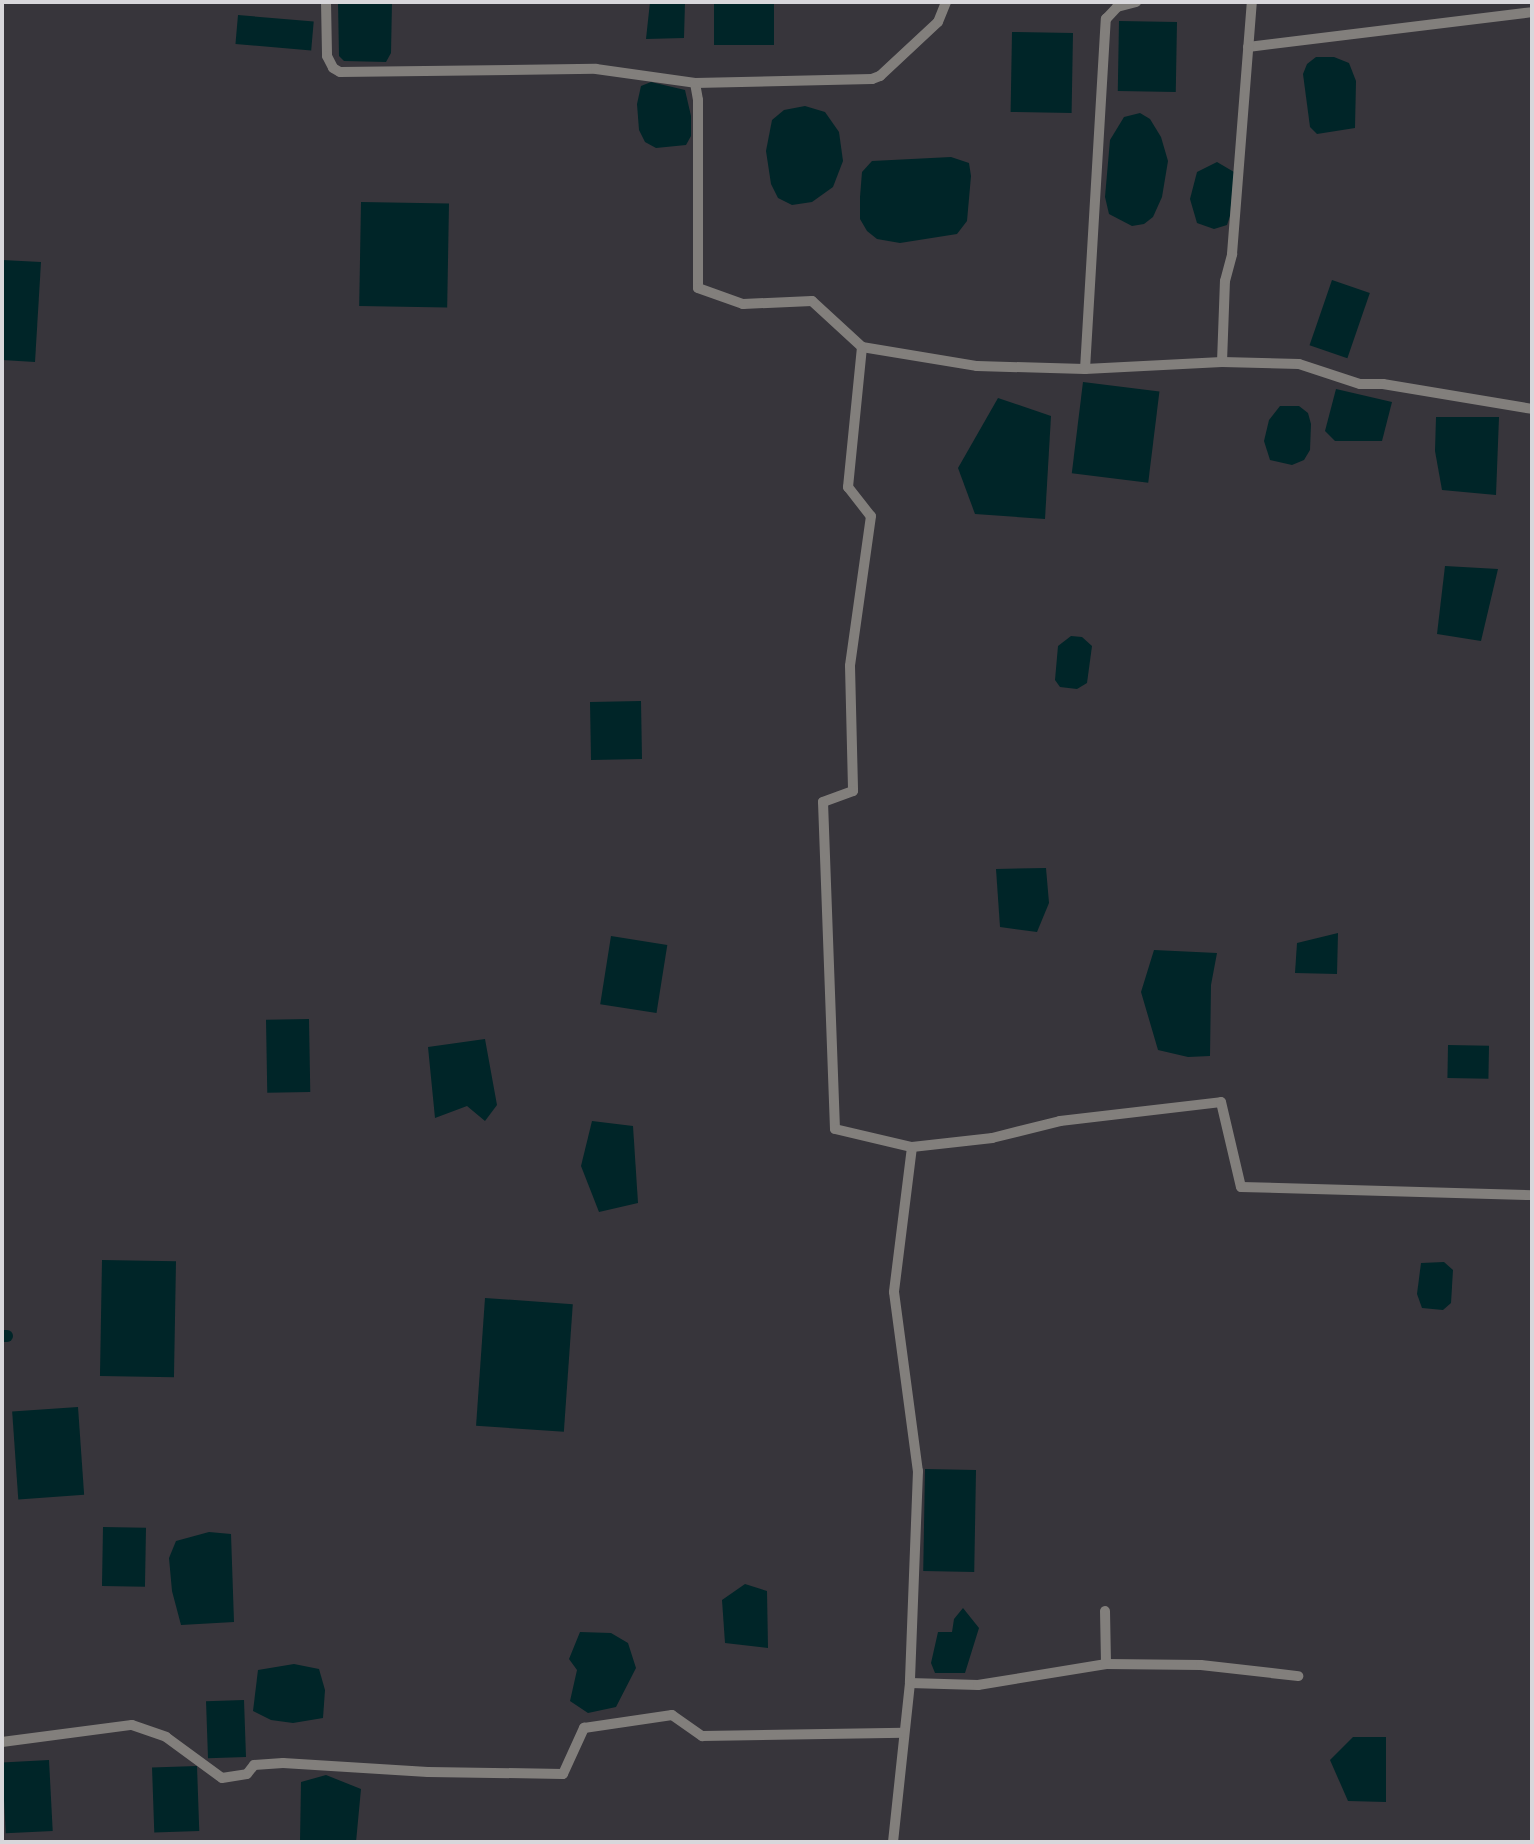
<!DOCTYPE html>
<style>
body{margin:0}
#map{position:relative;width:1534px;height:1844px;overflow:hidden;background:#37353b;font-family:Lato,sans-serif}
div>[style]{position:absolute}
.water>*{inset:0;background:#002528;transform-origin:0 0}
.canal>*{height:12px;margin:-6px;padding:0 6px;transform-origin:6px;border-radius:6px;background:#002528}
.street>*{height:10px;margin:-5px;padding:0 5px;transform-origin:5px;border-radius:5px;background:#827f7c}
span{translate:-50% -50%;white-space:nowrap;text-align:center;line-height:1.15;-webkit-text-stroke:6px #37353b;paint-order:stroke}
.frame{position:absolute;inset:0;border:4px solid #d8d7db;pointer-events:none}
</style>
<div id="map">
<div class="water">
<i style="clip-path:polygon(338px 2px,392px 2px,391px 53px,386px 62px,344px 61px,339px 56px)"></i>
<i style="clip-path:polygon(650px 2px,685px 2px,684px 38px,646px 39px)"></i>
<i style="left:714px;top:2px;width:60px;height:43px"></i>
<i style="left:238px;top:15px;width:76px;height:29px;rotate:5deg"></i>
<i style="left:1119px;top:21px;width:58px;height:70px;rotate:1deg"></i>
<i style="left:1012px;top:32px;width:61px;height:80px;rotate:1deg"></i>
<i style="clip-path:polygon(1316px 57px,1334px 57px,1349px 63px,1356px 81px,1355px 128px,1317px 134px,1310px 127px,1303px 74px,1307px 64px)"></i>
<i style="clip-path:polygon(651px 82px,685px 90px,691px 116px,691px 136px,686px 145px,656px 148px,645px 142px,639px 130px,637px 104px,641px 86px)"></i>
<i style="clip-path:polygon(805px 106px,825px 112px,839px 132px,843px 161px,833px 187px,812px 202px,792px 205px,778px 198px,771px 184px,766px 151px,772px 120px,784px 110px)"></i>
<i style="clip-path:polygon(1140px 113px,1150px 119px,1161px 137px,1168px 161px,1162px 197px,1153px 217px,1144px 224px,1132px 226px,1109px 214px,1105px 197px,1110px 140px,1124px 117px)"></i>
<i style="clip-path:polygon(951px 157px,969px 163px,971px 176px,967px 221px,957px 234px,900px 243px,877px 239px,867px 231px,860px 219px,860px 197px,862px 172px,872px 161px)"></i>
<i style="clip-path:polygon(1217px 162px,1234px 172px,1230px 216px,1227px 225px,1214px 229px,1197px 223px,1190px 199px,1197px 172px)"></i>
<i style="left:361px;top:202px;width:88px;height:104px;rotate:1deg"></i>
<i style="clip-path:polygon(2px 260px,41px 262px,35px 362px,2px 360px)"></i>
<i style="left:1332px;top:280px;width:40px;height:69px;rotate:19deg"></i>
<i style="left:1083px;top:382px;width:77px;height:92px;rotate:7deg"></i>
<i style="clip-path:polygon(1336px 389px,1392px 402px,1382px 441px,1335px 441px,1325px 431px)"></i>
<i style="clip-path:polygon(998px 398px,1051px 416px,1045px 519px,975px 514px,958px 468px)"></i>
<i style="clip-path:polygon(1280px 406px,1299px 406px,1308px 413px,1311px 424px,1310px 450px,1304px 460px,1292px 465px,1270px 460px,1264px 441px,1269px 420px)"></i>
<i style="clip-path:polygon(1436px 417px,1499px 417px,1496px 495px,1442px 490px,1435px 451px)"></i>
<i style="clip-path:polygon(1445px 566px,1498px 569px,1481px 641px,1437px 634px)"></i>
<i style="clip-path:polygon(1071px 636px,1082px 637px,1092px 646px,1087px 683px,1077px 689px,1060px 687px,1055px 680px,1058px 646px)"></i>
<i style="left:641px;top:701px;width:58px;height:51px;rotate:89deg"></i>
<i style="clip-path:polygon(1046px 868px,1049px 903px,1037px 932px,1000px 927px,996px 869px)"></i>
<i style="clip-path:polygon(1338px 933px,1337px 974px,1295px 973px,1297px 943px)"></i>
<i style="left:611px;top:936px;width:57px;height:69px;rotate:9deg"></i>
<i style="clip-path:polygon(1154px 950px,1217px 953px,1211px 985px,1210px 1056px,1188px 1057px,1158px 1050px,1141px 992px)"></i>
<i style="left:309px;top:1019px;width:73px;height:43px;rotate:89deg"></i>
<i style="clip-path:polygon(485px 1039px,497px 1105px,485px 1121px,467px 1106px,435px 1118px,428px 1047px)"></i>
<i style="left:1448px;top:1045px;width:41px;height:33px;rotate:1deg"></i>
<i style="clip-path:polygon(592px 1121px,633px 1126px,638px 1203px,599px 1212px,581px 1166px)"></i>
<i style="left:102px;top:1260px;width:74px;height:116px;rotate:1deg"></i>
<i style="clip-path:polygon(1444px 1262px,1453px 1270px,1451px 1303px,1443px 1310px,1422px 1308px,1417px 1294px,1421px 1263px)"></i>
<i style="left:485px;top:1298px;width:88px;height:128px;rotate:4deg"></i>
<i style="left:78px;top:1407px;width:88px;height:66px;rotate:86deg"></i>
<i style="left:976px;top:1470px;width:102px;height:51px;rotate:91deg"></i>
<i style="left:103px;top:1527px;width:43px;height:59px;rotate:1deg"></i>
<i style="clip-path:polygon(209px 1532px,231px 1534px,234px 1622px,181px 1625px,172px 1591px,169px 1558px,176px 1541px)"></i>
<i style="clip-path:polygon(745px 1584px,767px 1591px,768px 1648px,725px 1643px,722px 1600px)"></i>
<i style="clip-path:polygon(963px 1608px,979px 1628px,965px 1673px,935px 1673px,931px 1663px,938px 1632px,952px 1632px,954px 1619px)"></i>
<i style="clip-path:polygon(580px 1632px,611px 1633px,628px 1643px,636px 1668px,616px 1707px,588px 1713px,570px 1701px,577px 1670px,569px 1659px)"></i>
<i style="clip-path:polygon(294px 1664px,319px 1669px,325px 1690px,323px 1718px,293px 1723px,271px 1720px,253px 1711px,258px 1670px)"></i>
<i style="left:244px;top:1700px;width:57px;height:38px;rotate:88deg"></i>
<i style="clip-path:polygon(1353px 1737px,1386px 1737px,1386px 1802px,1348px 1801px,1330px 1760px)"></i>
<i style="left:49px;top:1760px;width:71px;height:47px;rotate:87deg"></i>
<i style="left:197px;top:1766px;width:65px;height:45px;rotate:88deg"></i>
<i style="clip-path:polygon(326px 1775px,361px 1789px,356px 1842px,300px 1842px,301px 1782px)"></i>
</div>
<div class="canal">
<i style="left:2px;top:1336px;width:5px"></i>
</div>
<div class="street">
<i style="left:326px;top:2px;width:54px;rotate:88.9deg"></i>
<i style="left:327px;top:56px;width:13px;rotate:63deg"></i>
<i style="left:333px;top:68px;width:8px;rotate:30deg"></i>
<i style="left:340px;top:72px;width:256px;rotate:-0.7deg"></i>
<i style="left:596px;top:69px;width:100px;rotate:8deg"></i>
<i style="left:695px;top:83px;width:17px;rotate:80deg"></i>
<i style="left:698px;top:100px;width:188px;rotate:90deg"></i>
<i style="left:698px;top:288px;width:48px;rotate:19.6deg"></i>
<i style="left:743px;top:304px;width:69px;rotate:-2.5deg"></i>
<i style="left:812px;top:301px;width:68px;rotate:42.6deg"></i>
<i style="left:862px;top:347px;width:141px;rotate:95.7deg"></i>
<i style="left:848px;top:487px;width:37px;rotate:52deg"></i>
<i style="left:871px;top:516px;width:151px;rotate:98deg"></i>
<i style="left:850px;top:666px;width:125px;rotate:88.6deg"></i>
<i style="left:853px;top:791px;width:32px;rotate:160deg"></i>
<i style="left:823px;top:802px;width:327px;rotate:87.9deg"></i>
<i style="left:835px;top:1129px;width:79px;rotate:13.2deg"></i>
<i style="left:912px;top:1147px;width:146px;rotate:97.1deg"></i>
<i style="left:894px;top:1292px;width:181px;rotate:82.4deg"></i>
<i style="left:918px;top:1471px;width:212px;rotate:92.2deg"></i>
<i style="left:910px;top:1683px;width:160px;rotate:96.1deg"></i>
<i style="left:1248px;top:47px;width:286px;rotate:-7deg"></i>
<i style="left:695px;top:83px;width:177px;rotate:-1.3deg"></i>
<i style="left:872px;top:79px;width:9px;rotate:-21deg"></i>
<i style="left:880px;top:76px;width:79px;rotate:-43deg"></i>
<i style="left:938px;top:22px;width:22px;rotate:-68deg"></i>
<i style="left:862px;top:347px;width:117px;rotate:9.4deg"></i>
<i style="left:977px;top:366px;width:108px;rotate:1.6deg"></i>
<i style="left:1085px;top:369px;width:137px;rotate:-2.9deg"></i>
<i style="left:1222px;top:362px;width:77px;rotate:1.5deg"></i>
<i style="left:1299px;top:364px;width:64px;rotate:18.2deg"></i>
<i style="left:1360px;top:384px;width:23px"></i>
<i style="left:1383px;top:384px;width:151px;rotate:9.5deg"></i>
<i style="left:1222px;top:362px;width:81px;rotate:-87.9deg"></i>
<i style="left:1225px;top:281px;width:28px;rotate:-75deg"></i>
<i style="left:1232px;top:254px;width:253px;rotate:-85.5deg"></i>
<i style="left:1085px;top:369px;width:351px;rotate:-86.6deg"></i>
<i style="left:1106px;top:19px;width:16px;rotate:-47deg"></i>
<i style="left:1117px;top:7px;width:20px;rotate:-15deg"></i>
<i style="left:912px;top:1147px;width:81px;rotate:-6.4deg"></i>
<i style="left:992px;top:1138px;width:70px;rotate:-14deg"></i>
<i style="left:1060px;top:1121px;width:162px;rotate:-6.7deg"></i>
<i style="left:1221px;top:1102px;width:87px;rotate:76.8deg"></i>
<i style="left:1241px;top:1187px;width:291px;rotate:1.6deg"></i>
<i style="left:1105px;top:1611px;width:53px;rotate:88.9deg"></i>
<i style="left:910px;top:1683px;width:68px;rotate:1.7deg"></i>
<i style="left:978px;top:1685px;width:130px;rotate:-9.3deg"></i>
<i style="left:1106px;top:1664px;width:95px;rotate:0.6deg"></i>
<i style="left:1201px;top:1665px;width:98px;rotate:6.5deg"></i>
<i style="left:2px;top:1742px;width:131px;rotate:-7.5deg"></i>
<i style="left:132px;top:1725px;width:36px;rotate:19deg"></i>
<i style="left:166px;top:1737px;width:69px;rotate:36.2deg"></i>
<i style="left:222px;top:1778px;width:25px;rotate:-9deg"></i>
<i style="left:247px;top:1774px;width:11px;rotate:-52deg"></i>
<i style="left:254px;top:1765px;width:29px;rotate:-4deg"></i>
<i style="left:283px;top:1763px;width:145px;rotate:3.6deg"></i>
<i style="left:428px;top:1772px;width:135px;rotate:0.8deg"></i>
<i style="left:563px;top:1774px;width:51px;rotate:-65.5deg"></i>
<i style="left:584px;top:1728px;width:89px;rotate:-8.4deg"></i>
<i style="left:672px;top:1715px;width:37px;rotate:35deg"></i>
<i style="left:702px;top:1736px;width:202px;rotate:-0.9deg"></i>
</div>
<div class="frame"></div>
</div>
